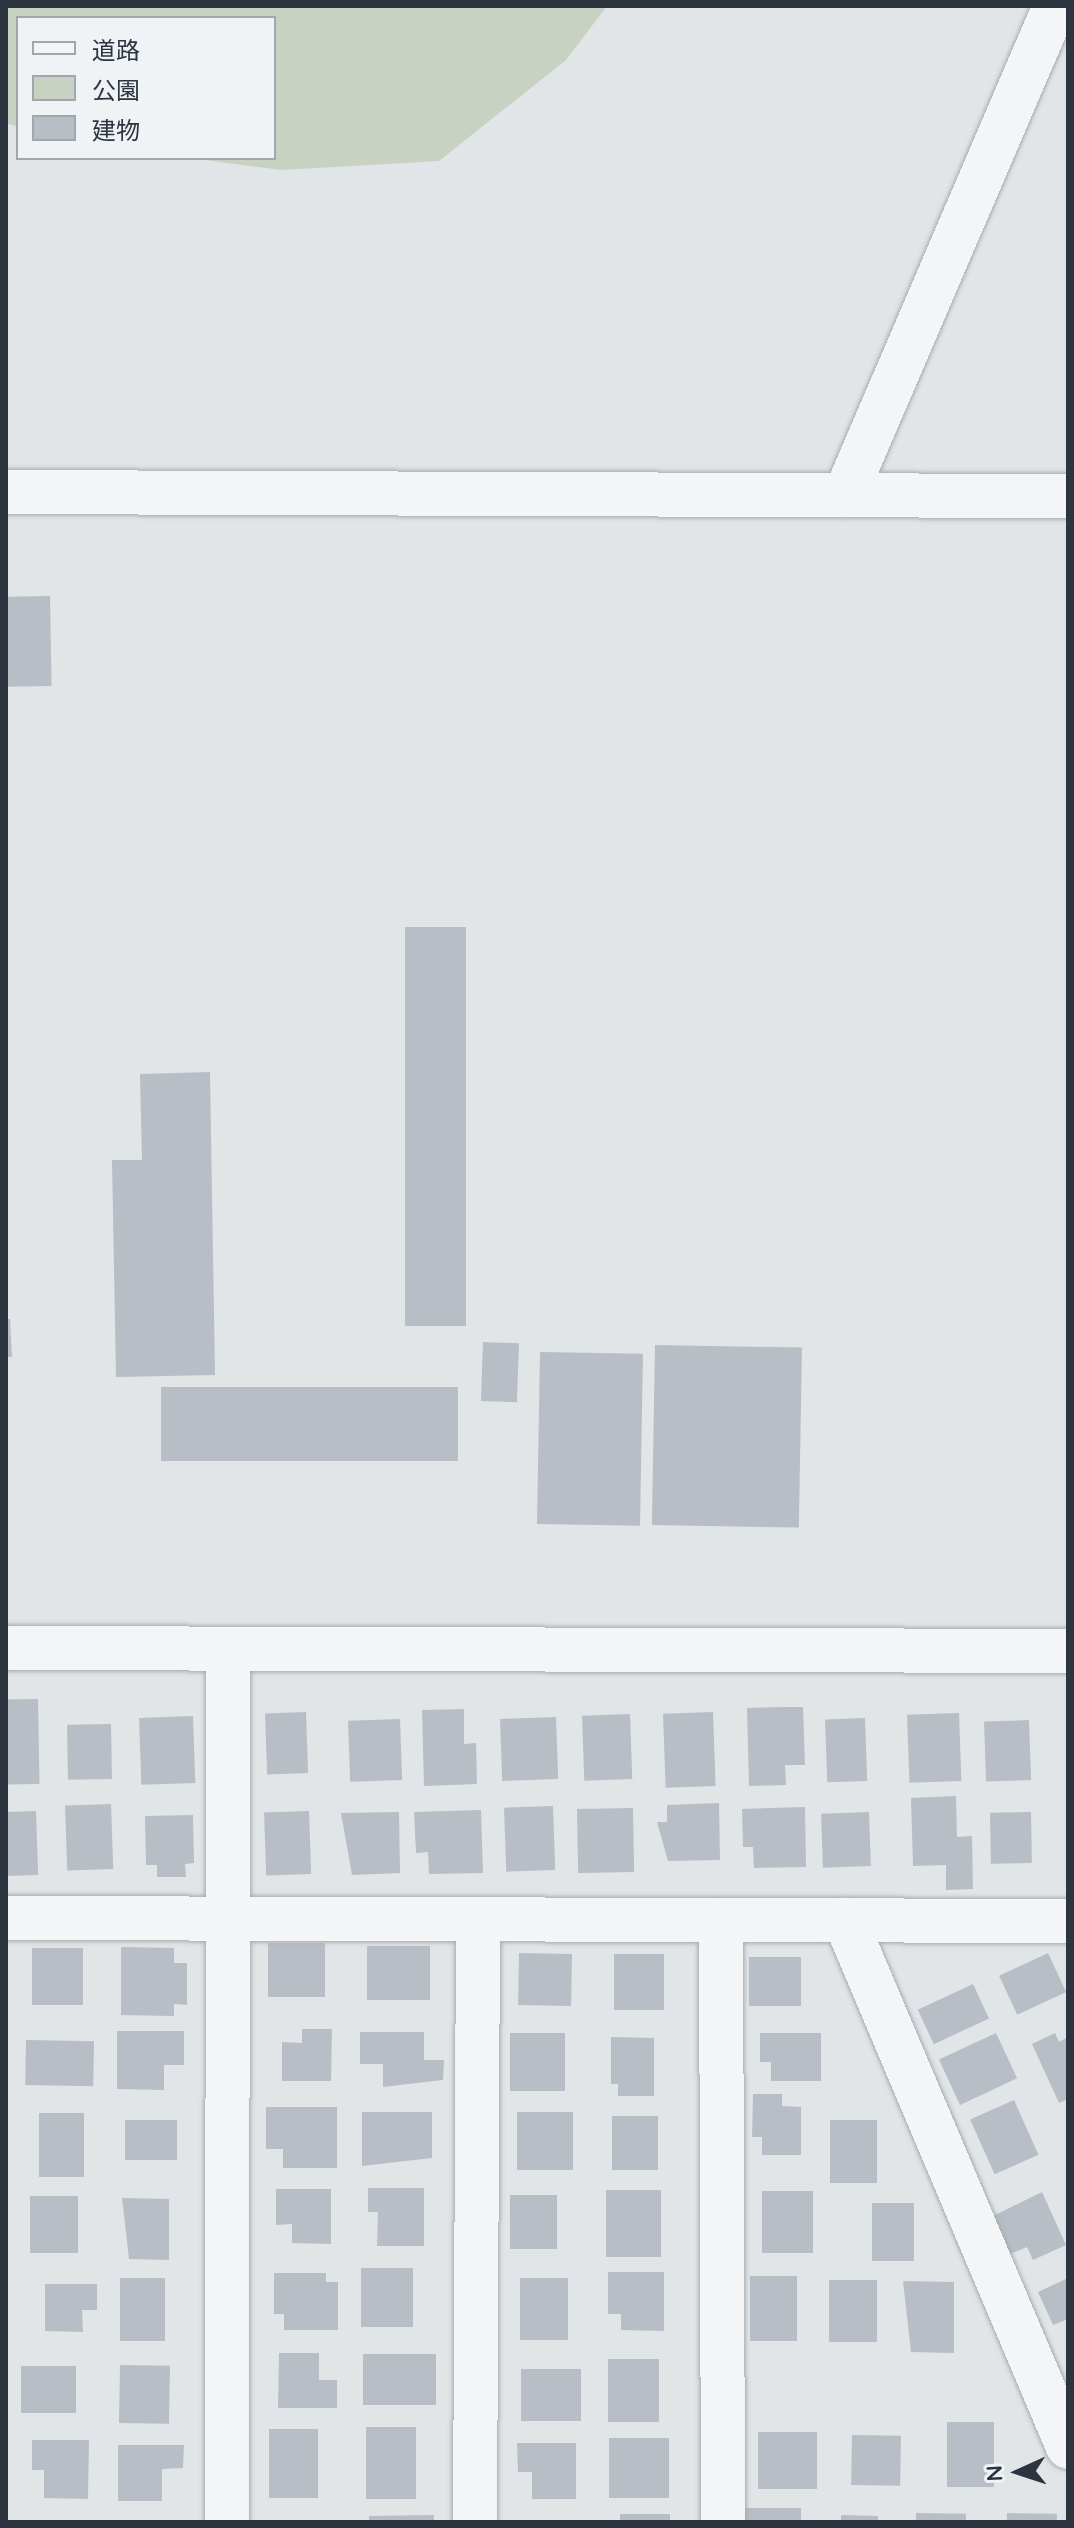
<!DOCTYPE html>
<meta charset="utf-8">
<style>
body{margin:0}
#map{position:relative;width:1074px;height:2528px;overflow:hidden;background:#e1e5e8;font-family:Quicksand,"Noto Sans JP",sans-serif}
div>[style]{position:absolute}
.green>*{inset:0;background:#c8d2c3}
.building>*{inset:0;background:#b8bec5;transform-origin:0 0}
.roads{filter:drop-shadow(0 0 2px #a7acb2) drop-shadow(0 0 2px #a7acb2)}
.minor>*{height:44px;margin:-22px;padding:0 22px;transform-origin:22px;border-radius:22px;background:#f3f5f7}
span{translate:-50% -50%;white-space:nowrap;text-align:center;line-height:1.15;-webkit-text-stroke:6px #f0f3f6;paint-order:stroke}
.frame{position:absolute;inset:0;border:8px solid #2b343f;pointer-events:none}
.legend{position:absolute;left:16px;top:16px;width:260px;height:144px;box-sizing:border-box;background:#f0f3f6;border:2px solid #a1a7ad;margin:0;padding:10px 14px;list-style:none;font-size:24px;color:#2b343f}
.legend li{display:flex;align-items:center;gap:16px;height:40px}
.legend b{width:40px;border:2px solid #a1a7ad}
.north{position:absolute;left:978px;top:2432px;width:80px;height:80px;-webkit-text-stroke:6px #f0f3f6;paint-order:stroke;rotate:267deg;font-size:22px;font-weight:700;line-height:32px;text-align:center;color:#2b343f}
.north::after{content:'';display:block;margin:auto;width:28px;height:36px;background:#2b343f;clip-path:polygon(50% 0,100% 100%,50% 72%,0 100%)}
</style>
<div id="map">
<div class="green">
<i style="clip-path:polygon(6px 6px,607px 6px,566px 60px,439px 161px,282px 170px,189px 158px,274px 158px,274px 18px,18px 18px,18px 127px,6px 123px)"></i>
</div>
<div class="building">
<i style="left:50px;top:596px;width:90px;height:44px;rotate:89deg"></i>
<i style="left:405px;top:927px;width:61px;height:399px"></i>
<i style="clip-path:polygon(210px 1072px,215px 1375px,116px 1377px,112px 1160px,142px 1160px,140px 1074px)"></i>
<i style="clip-path:polygon(6px 1319px,10px 1319px,12px 1357px,6px 1357px)"></i>
<i style="left:483px;top:1342px;width:36px;height:59px;rotate:2deg"></i>
<i style="left:655px;top:1345px;width:147px;height:180px;rotate:1deg"></i>
<i style="left:540px;top:1352px;width:103px;height:172px;rotate:1deg"></i>
<i style="left:161px;top:1387px;width:297px;height:74px"></i>
<i style="left:38px;top:1699px;width:85px;height:32px;rotate:89deg"></i>
<i style="clip-path:polygon(783px 1707px,803px 1707px,805px 1765px,785px 1765px,786px 1785px,749px 1786px,747px 1708px)"></i>
<i style="clip-path:polygon(464px 1709px,464px 1744px,476px 1743px,477px 1784px,424px 1786px,422px 1710px)"></i>
<i style="left:306px;top:1712px;width:61px;height:41px;rotate:88deg"></i>
<i style="left:713px;top:1712px;width:74px;height:50px;rotate:88deg"></i>
<i style="left:959px;top:1713px;width:68px;height:52px;rotate:88deg"></i>
<i style="left:630px;top:1714px;width:65px;height:48px;rotate:88deg"></i>
<i style="left:193px;top:1716px;width:67px;height:54px;rotate:88deg"></i>
<i style="left:556px;top:1717px;width:62px;height:56px;rotate:88deg"></i>
<i style="left:865px;top:1718px;width:63px;height:40px;rotate:88deg"></i>
<i style="left:400px;top:1719px;width:61px;height:52px;rotate:88deg"></i>
<i style="left:1029px;top:1720px;width:60px;height:45px;rotate:88deg"></i>
<i style="left:111px;top:1724px;width:55px;height:44px;rotate:89deg"></i>
<i style="clip-path:polygon(956px 1796px,957px 1837px,972px 1836px,973px 1889px,946px 1890px,946px 1865px,913px 1866px,911px 1798px)"></i>
<i style="clip-path:polygon(719px 1803px,720px 1860px,668px 1861px,657px 1822px,667px 1822px,667px 1805px)"></i>
<i style="left:111px;top:1804px;width:65px;height:46px;rotate:88deg"></i>
<i style="left:553px;top:1806px;width:64px;height:49px;rotate:88deg"></i>
<i style="clip-path:polygon(805px 1807px,806px 1867px,754px 1868px,753px 1847px,743px 1847px,742px 1809px)"></i>
<i style="left:633px;top:1808px;width:64px;height:56px;rotate:89deg"></i>
<i style="clip-path:polygon(481px 1810px,483px 1873px,429px 1874px,428px 1852px,416px 1853px,414px 1812px)"></i>
<i style="left:36px;top:1811px;width:64px;height:30px;rotate:88deg"></i>
<i style="left:309px;top:1811px;width:63px;height:45px;rotate:88deg"></i>
<i style="clip-path:polygon(399px 1812px,400px 1873px,352px 1875px,341px 1813px)"></i>
<i style="left:869px;top:1812px;width:54px;height:48px;rotate:88deg"></i>
<i style="left:1031px;top:1812px;width:51px;height:41px;rotate:89deg"></i>
<i style="clip-path:polygon(193px 1815px,194px 1863px,185px 1864px,186px 1877px,157px 1877px,157px 1865px,146px 1865px,145px 1816px)"></i>
<i style="left:268px;top:1943px;width:57px;height:54px"></i>
<i style="left:367px;top:1946px;width:63px;height:54px"></i>
<i style="clip-path:polygon(121px 1947px,174px 1948px,174px 1963px,187px 1963px,187px 2005px,174px 2004px,174px 2016px,121px 2015px)"></i>
<i style="left:32px;top:1948px;width:51px;height:57px"></i>
<i style="left:519px;top:1953px;width:53px;height:52px;rotate:1deg"></i>
<i style="left:1048px;top:1953px;width:43px;height:54px;rotate:65deg"></i>
<i style="left:664px;top:1954px;width:56px;height:50px;rotate:90deg"></i>
<i style="left:749px;top:1957px;width:52px;height:49px"></i>
<i style="left:973px;top:1984px;width:38px;height:61px;rotate:65deg"></i>
<i style="clip-path:polygon(302px 2029px,332px 2029px,331px 2081px,282px 2081px,282px 2042px,302px 2043px)"></i>
<i style="clip-path:polygon(117px 2031px,184px 2031px,184px 2065px,164px 2065px,164px 2090px,117px 2089px)"></i>
<i style="clip-path:polygon(360px 2032px,424px 2032px,424px 2060px,444px 2060px,443px 2080px,383px 2087px,383px 2064px,360px 2064px)"></i>
<i style="left:565px;top:2033px;width:58px;height:55px;rotate:90deg"></i>
<i style="clip-path:polygon(760px 2033px,821px 2033px,821px 2081px,771px 2081px,771px 2062px,760px 2062px)"></i>
<i style="left:996px;top:2033px;width:50px;height:63px;rotate:65deg"></i>
<i style="clip-path:polygon(1055px 2033px,1059px 2042px,1068px 2037px,1068px 2099px,1059px 2103px,1032px 2044px)"></i>
<i style="clip-path:polygon(611px 2037px,654px 2038px,654px 2096px,618px 2096px,618px 2084px,611px 2084px)"></i>
<i style="left:26px;top:2040px;width:68px;height:45px;rotate:1deg"></i>
<i style="clip-path:polygon(753px 2094px,782px 2094px,782px 2106px,801px 2107px,801px 2155px,762px 2155px,762px 2137px,752px 2137px)"></i>
<i style="left:1014px;top:2100px;width:60px;height:48px;rotate:66deg"></i>
<i style="clip-path:polygon(266px 2107px,337px 2107px,337px 2168px,283px 2168px,283px 2149px,266px 2149px)"></i>
<i style="clip-path:polygon(362px 2112px,432px 2112px,432px 2158px,362px 2166px)"></i>
<i style="left:517px;top:2112px;width:56px;height:58px"></i>
<i style="left:39px;top:2113px;width:45px;height:64px"></i>
<i style="left:612px;top:2116px;width:46px;height:54px"></i>
<i style="left:125px;top:2120px;width:52px;height:40px"></i>
<i style="left:830px;top:2120px;width:47px;height:63px"></i>
<i style="clip-path:polygon(368px 2188px,424px 2188px,424px 2246px,377px 2246px,378px 2212px,368px 2212px)"></i>
<i style="clip-path:polygon(276px 2189px,331px 2189px,331px 2244px,292px 2243px,292px 2224px,276px 2225px)"></i>
<i style="left:661px;top:2190px;width:67px;height:55px;rotate:90deg"></i>
<i style="left:762px;top:2191px;width:51px;height:62px"></i>
<i style="clip-path:polygon(1042px 2192px,1066px 2245px,1033px 2260px,1027px 2247px,1010px 2254px,993px 2216px)"></i>
<i style="left:510px;top:2195px;width:47px;height:54px"></i>
<i style="left:78px;top:2196px;width:57px;height:48px;rotate:90deg"></i>
<i style="clip-path:polygon(122px 2198px,169px 2199px,169px 2260px,129px 2259px)"></i>
<i style="left:872px;top:2203px;width:42px;height:58px"></i>
<i style="left:361px;top:2268px;width:52px;height:59px"></i>
<i style="clip-path:polygon(608px 2272px,664px 2272px,664px 2331px,621px 2330px,621px 2314px,608px 2314px)"></i>
<i style="clip-path:polygon(274px 2273px,326px 2273px,326px 2282px,338px 2282px,338px 2330px,284px 2330px,284px 2314px,274px 2314px)"></i>
<i style="left:750px;top:2276px;width:47px;height:65px"></i>
<i style="left:120px;top:2278px;width:45px;height:63px"></i>
<i style="left:520px;top:2278px;width:48px;height:62px"></i>
<i style="clip-path:polygon(1068px 2278px,1068px 2319px,1053px 2325px,1038px 2292px)"></i>
<i style="left:829px;top:2280px;width:48px;height:62px"></i>
<i style="clip-path:polygon(903px 2281px,954px 2282px,954px 2353px,911px 2352px)"></i>
<i style="clip-path:polygon(45px 2284px,97px 2284px,97px 2310px,82px 2310px,83px 2332px,45px 2331px)"></i>
<i style="clip-path:polygon(279px 2353px,319px 2353px,319px 2380px,337px 2380px,337px 2408px,278px 2408px)"></i>
<i style="left:363px;top:2354px;width:73px;height:51px"></i>
<i style="left:608px;top:2359px;width:51px;height:63px"></i>
<i style="left:120px;top:2365px;width:50px;height:58px;rotate:1deg"></i>
<i style="left:21px;top:2366px;width:55px;height:47px"></i>
<i style="left:521px;top:2369px;width:60px;height:52px"></i>
<i style="left:947px;top:2422px;width:47px;height:65px"></i>
<i style="left:366px;top:2427px;width:50px;height:72px"></i>
<i style="left:269px;top:2429px;width:49px;height:69px"></i>
<i style="left:758px;top:2432px;width:59px;height:57px"></i>
<i style="left:852px;top:2435px;width:49px;height:50px;rotate:1deg"></i>
<i style="left:609px;top:2438px;width:60px;height:60px"></i>
<i style="clip-path:polygon(32px 2440px,89px 2440px,88px 2499px,44px 2498px,44px 2470px,32px 2470px)"></i>
<i style="clip-path:polygon(517px 2443px,576px 2443px,576px 2499px,532px 2499px,532px 2472px,518px 2472px)"></i>
<i style="clip-path:polygon(118px 2445px,184px 2445px,183px 2468px,162px 2469px,162px 2501px,118px 2501px)"></i>
<i style="left:745px;top:2508px;width:56px;height:14px"></i>
<i style="left:916px;top:2513px;width:50px;height:9px;rotate:1deg"></i>
<i style="left:1007px;top:2513px;width:50px;height:9px;rotate:1deg"></i>
<i style="left:620px;top:2514px;width:50px;height:8px"></i>
<i style="clip-path:polygon(434px 2515px,434px 2522px,369px 2522px,369px 2516px)"></i>
<i style="clip-path:polygon(841px 2515px,878px 2516px,878px 2522px,841px 2522px)"></i>
</div>
<div class="roads">
<div class="minor">
<i style="left:6px;top:492px;width:1062px;rotate:0.22deg"></i>
<i style="left:845px;top:495px;width:532px;rotate:-66.76deg"></i>
<i style="left:6px;top:1648px;width:1062px;rotate:0.16deg"></i>
<i style="left:6px;top:1918px;width:1062px;rotate:0.16deg"></i>
<i style="left:721px;top:1920px;width:602px;rotate:89.81deg"></i>
<i style="left:845px;top:1920px;width:572px;rotate:67.06deg"></i>
<i style="left:227px;top:2522px;width:873px;rotate:-89.93deg"></i>
<i style="left:475px;top:2522px;width:603px;rotate:-89.71deg"></i>
</div>
</div>
<div class="frame"></div>
<ul class="legend">
<li><b style="height:10px;background:#f3f5f7"></b>道路</li>
<li><b style="height:22px;background:#c8d2c3"></b>公園</li>
<li><b style="height:22px;background:#b8bec5"></b>建物</li>
</ul>
<div class="north">N</div>
</div>
